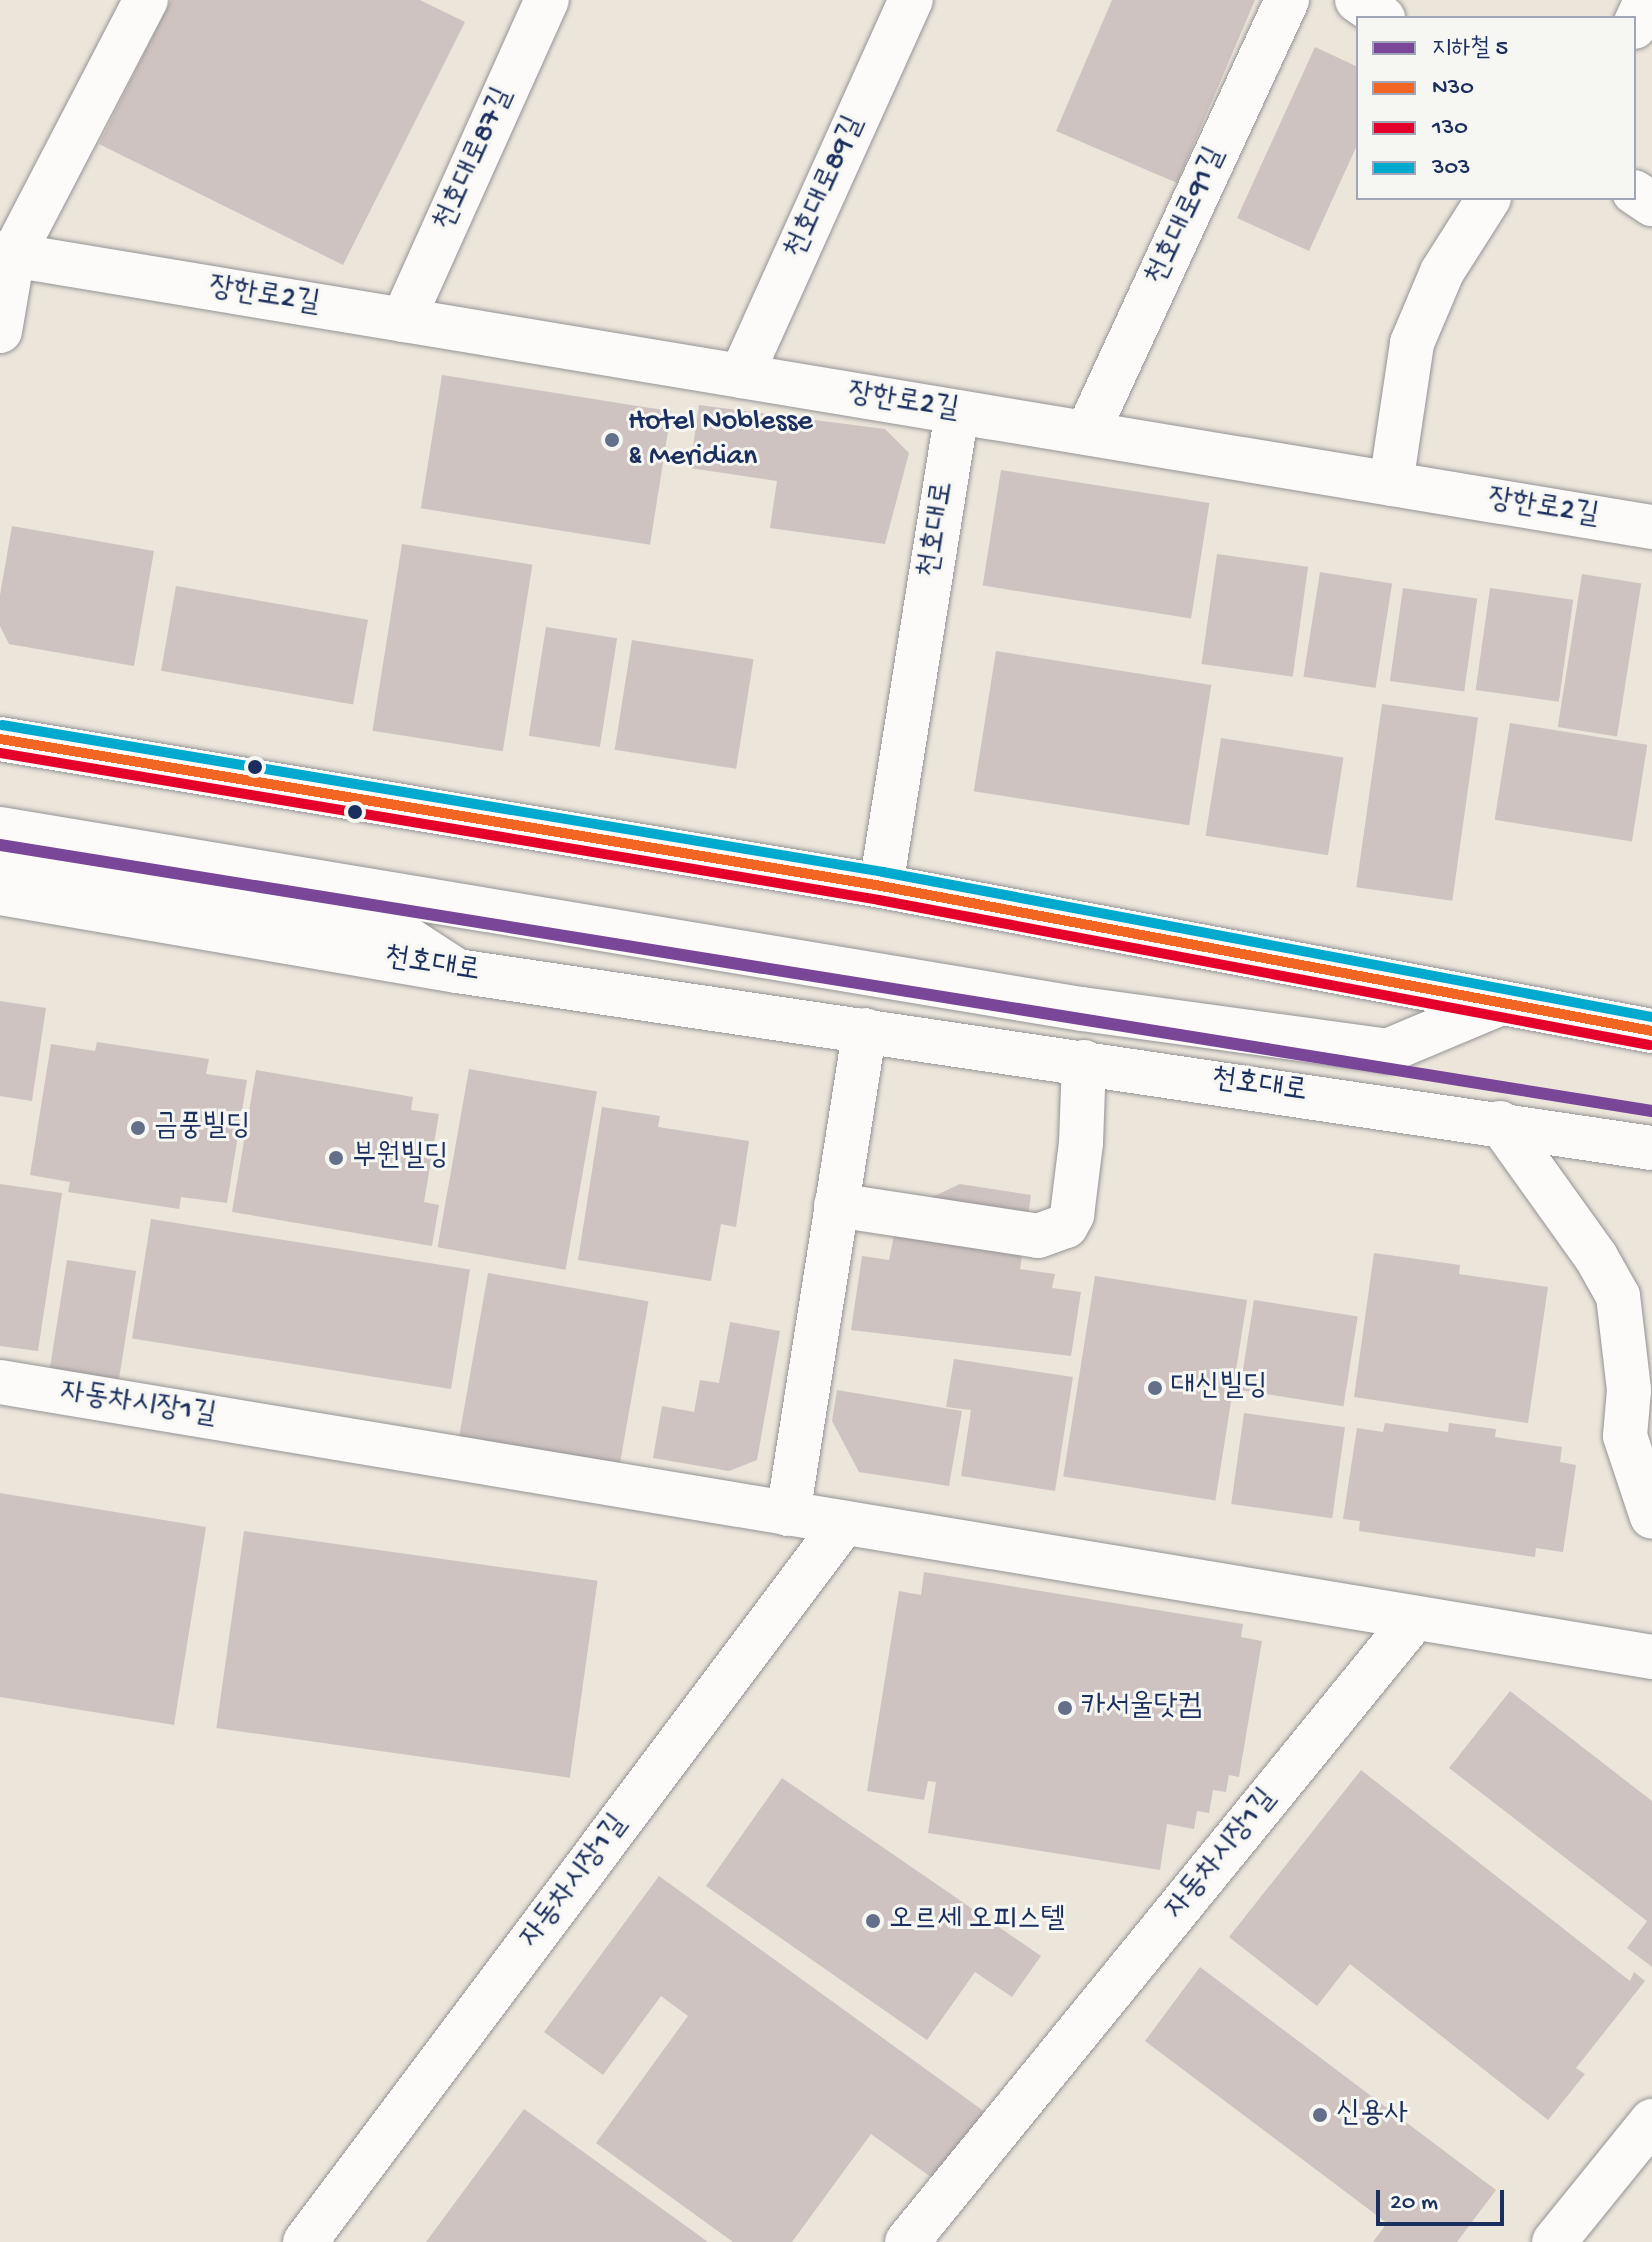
<!DOCTYPE html>
<meta charset="utf-8">
<style>
body{margin:0}
#map{position:relative;width:1652px;height:2242px;overflow:hidden;background:#ebe5da;font-family:"Gochi Hand","Poor Story",sans-serif}
div>[style]{position:absolute}
.building>*{inset:0;background:#cfc3c1;transform-origin:0 0}
.roads{filter:drop-shadow(0 0 2px #949496) drop-shadow(0 0 2px #949496)}
.minor>*{height:44px;margin:-22px;padding:0 22px;transform-origin:22px;border-radius:22px;background:#fcfbf9}
.major>*{height:44px;margin:-22px;padding:0 22px;transform-origin:22px;border-radius:22px;background:#fcfbf9}
.bus-1>*{height:10px;margin:-5px;padding:0 5px;transform-origin:5px;border-radius:5px;background:#f26522}
.bus-2>*{height:10px;margin:-5px;padding:0 5px;transform-origin:5px;border-radius:5px;background:#e4002b}
.bus-3>*{height:10px;margin:-5px;padding:0 5px;transform-origin:5px;border-radius:5px;background:#00a9ce}
.metro-1>*{height:12px;margin:-6px;padding:0 6px;transform-origin:6px;border-radius:6px;background:#794698}
.dots>*{width:22px;height:22px;translate:-50% -50%;box-sizing:border-box;border:4px solid #f6f6f2;border-radius:50%}
span{translate:-50% -50%;white-space:nowrap;text-align:center;line-height:1.15;-webkit-text-stroke:6px #f6f6f2;paint-order:stroke}
.street-label{font-size:30px;color:#1b2f5e}
.poi-label{font-size:30px;color:#1b2f5e}
.left{translate:0 -50%;text-align:left}
.legend{position:absolute;left:1356px;top:16px;width:280px;height:184px;box-sizing:border-box;background:#f6f6f2;border:2px solid #9ea6b7;margin:0;padding:10px 14px;list-style:none;font-size:24px;color:#1b2f5e}
.legend li{display:flex;align-items:center;gap:16px;height:40px}
.legend b{width:40px;border:2px solid #9ea6b7}
.scale{position:absolute;left:1376px;top:2190px;width:128px;height:36px;box-sizing:border-box;border:4px solid #1b2f5e;border-top:0;padding-left:10px;font-size:24px;line-height:28px;white-space:nowrap;color:#1b2f5e;-webkit-text-stroke:6px #f6f6f2;paint-order:stroke}
</style>
<div id="map">
<div class="building">
<i style="clip-path:polygon(171px 0,420px 0,465px 22px,343px 265px,99px 144px)"></i>
<i style="clip-path:polygon(1112px 0,1255px 0,1177px 183px,1056px 131px)"></i>
<i style="clip-path:polygon(1315px 47px,1358px 67px,1358px 143px,1309px 251px,1237px 218px)"></i>
<i style="left:442px;top:375px;width:232px;height:135px;rotate:9deg"></i>
<i style="clip-path:polygon(699px 405px,885px 429px,909px 453px,885px 544px,770px 528px,777px 481px,690px 468px)"></i>
<i style="left:1001px;top:470px;width:211px;height:117px;rotate:9deg"></i>
<i style="clip-path:polygon(12px 526px,154px 551px,134px 666px,9px 644px,0 626px,0 595px)"></i>
<i style="left:402px;top:544px;width:132px;height:189px;rotate:9deg"></i>
<i style="left:1217px;top:554px;width:92px;height:111px;rotate:8deg"></i>
<i style="left:1320px;top:572px;width:73px;height:106px;rotate:9deg"></i>
<i style="left:1582px;top:574px;width:60px;height:155px;rotate:9deg"></i>
<i style="left:176px;top:586px;width:195px;height:86px;rotate:10deg"></i>
<i style="left:1403px;top:588px;width:75px;height:94px;rotate:8deg"></i>
<i style="left:1490px;top:588px;width:84px;height:103px;rotate:8deg"></i>
<i style="left:546px;top:627px;width:72px;height:110px;rotate:9deg"></i>
<i style="left:632px;top:640px;width:123px;height:111px;rotate:9deg"></i>
<i style="left:996px;top:651px;width:218px;height:142px;rotate:9deg"></i>
<i style="left:1382px;top:704px;width:97px;height:185px;rotate:8deg"></i>
<i style="left:1510px;top:723px;width:139px;height:98px;rotate:9deg"></i>
<i style="left:1221px;top:738px;width:124px;height:99px;rotate:9deg"></i>
<i style="clip-path:polygon(0 1001px,46px 1008px,32px 1101px,0 1096px)"></i>
<i style="clip-path:polygon(97px 1042px,209px 1059px,206px 1074px,247px 1080px,227px 1203px,181px 1197px,179px 1209px,68px 1192px,70px 1182px,30px 1175px,51px 1044px,95px 1051px)"></i>
<i style="left:469px;top:1069px;width:130px;height:181px;rotate:10deg"></i>
<i style="clip-path:polygon(256px 1070px,413px 1097px,411px 1110px,439px 1114px,424px 1202px,439px 1205px,432px 1246px,232px 1212px)"></i>
<i style="clip-path:polygon(602px 1107px,660px 1116px,658px 1127px,749px 1141px,736px 1227px,721px 1224px,711px 1281px,578px 1260px)"></i>
<i style="clip-path:polygon(0 1184px,62px 1193px,38px 1351px,0 1346px)"></i>
<i style="clip-path:polygon(960px 1184px,1031px 1195px,1020px 1269px,1055px 1274px,1052px 1288px,1081px 1292px,1071px 1356px,851px 1330px,862px 1256px,889px 1260px,895px 1231px,915px 1205px)"></i>
<i style="left:151px;top:1219px;width:323px;height:121px;rotate:9deg"></i>
<i style="clip-path:polygon(1374px 1253px,1460px 1265px,1459px 1274px,1548px 1287px,1528px 1423px,1354px 1397px)"></i>
<i style="left:67px;top:1260px;width:70px;height:111px;rotate:9deg"></i>
<i style="left:488px;top:1273px;width:163px;height:168px;rotate:10deg"></i>
<i style="left:1095px;top:1276px;width:154px;height:203px;rotate:9deg"></i>
<i style="left:1254px;top:1300px;width:105px;height:91px;rotate:9deg"></i>
<i style="clip-path:polygon(730px 1322px,780px 1331px,757px 1460px,729px 1471px,653px 1458px,662px 1406px,694px 1412px,700px 1380px,719px 1383px)"></i>
<i style="clip-path:polygon(954px 1359px,1073px 1377px,1055px 1491px,961px 1476px,971px 1410px,946px 1407px)"></i>
<i style="clip-path:polygon(837px 1390px,962px 1411px,949px 1486px,859px 1472px,832px 1421px)"></i>
<i style="left:1244px;top:1413px;width:102px;height:92px;rotate:8deg"></i>
<i style="clip-path:polygon(1385px 1423px,1448px 1432px,1449px 1423px,1496px 1429px,1495px 1437px,1562px 1447px,1560px 1462px,1576px 1465px,1563px 1552px,1536px 1548px,1535px 1557px,1359px 1531px,1360px 1521px,1343px 1519px,1357px 1428px,1383px 1432px)"></i>
<i style="clip-path:polygon(0 1493px,206px 1527px,174px 1725px,0 1697px)"></i>
<i style="left:244px;top:1531px;width:357px;height:199px;rotate:8deg"></i>
<i style="clip-path:polygon(924px 1572px,1243px 1624px,1241px 1637px,1262px 1641px,1239px 1777px,1229px 1775px,1226px 1792px,1213px 1790px,1209px 1813px,1197px 1811px,1194px 1829px,1167px 1824px,1160px 1870px,928px 1833px,936px 1782px,928px 1781px,924px 1800px,867px 1791px,899px 1591px,921px 1595px)"></i>
<i style="clip-path:polygon(1510px 1691px,1652px 1801px,1652px 1967px,1627px 1948px,1647px 1921px,1449px 1768px)"></i>
<i style="clip-path:polygon(1361px 1770px,1630px 1981px,1634px 1972px,1645px 1981px,1576px 2068px,1585px 2074px,1548px 2120px,1350px 1964px,1317px 2006px,1229px 1937px)"></i>
<i style="clip-path:polygon(782px 1778px,1041px 1956px,1012px 1997px,975px 1972px,927px 2040px,706px 1886px)"></i>
<i style="clip-path:polygon(659px 1876px,985px 2112px,935px 2180px,871px 2134px,792px 2242px,733px 2242px,596px 2143px,688px 2016px,661px 1996px,603px 2075px,544px 2032px)"></i>
<i style="clip-path:polygon(1200px 1967px,1496px 2190px,1457px 2242px,1373px 2242px,1387px 2223px,1145px 2041px)"></i>
<i style="clip-path:polygon(524px 2109px,708px 2242px,426px 2242px)"></i>
</div>
<div class="roads">
<div class="minor">
<i style="left:1357px;top:0;width:32px;rotate:35deg"></i>
<i style="left:1634px;top:27px;width:30px;rotate:-66deg"></i>
<i style="left:1634px;top:192px;width:22px;rotate:34deg"></i>
<i style="left:0;top:253px;width:1675px;rotate:9.42deg"></i>
<i style="left:403px;top:320px;width:351px;rotate:-65.8deg"></i>
<i style="left:0;top:331px;width:77px;rotate:-80.3deg"></i>
<i style="left:13px;top:255px;width:288px;rotate:-62.5deg"></i>
<i style="left:741px;top:376px;width:413px;rotate:-65.7deg"></i>
<i style="left:1087px;top:433px;width:477px;rotate:-65.2deg"></i>
<i style="left:1391px;top:484px;width:143px;rotate:-81.5deg"></i>
<i style="left:1412px;top:343px;width:77px;rotate:-67.1deg"></i>
<i style="left:1442px;top:272px;width:88px;rotate:-57.6deg"></i>
<i style="left:0;top:829px;width:1097px;rotate:9.45deg"></i>
<i style="left:1082px;top:1009px;width:308px;rotate:7.8deg"></i>
<i style="left:1387px;top:1051px;width:124px;rotate:-22.8deg"></i>
<i style="left:0;top:870px;width:417px;rotate:9.8deg"></i>
<i style="left:411px;top:941px;width:55px;rotate:33.1deg"></i>
<i style="left:881px;top:886px;width:480px;rotate:-80.9deg"></i>
<i style="left:1500px;top:1123px;width:165px;rotate:54.4deg"></i>
<i style="left:1596px;top:1257px;width:45px;rotate:60.6deg"></i>
<i style="left:1618px;top:1296px;width:95px;rotate:83.3deg"></i>
<i style="left:1629px;top:1390px;width:46px;rotate:95deg"></i>
<i style="left:1625px;top:1436px;width:85px;rotate:71.6deg"></i>
<i style="left:836px;top:1205px;width:204px;rotate:8.7deg"></i>
<i style="left:1038px;top:1236px;width:30px;rotate:-20deg"></i>
<i style="left:1066px;top:1226px;width:13px;rotate:-61deg"></i>
<i style="left:1072px;top:1215px;width:73px;rotate:-82.9deg"></i>
<i style="left:1081px;top:1143px;width:81px;rotate:-87.9deg"></i>
<i style="left:0;top:1382px;width:1675px;rotate:9.45deg"></i>
<i style="left:788px;top:1514px;width:490px;rotate:-81deg"></i>
<i style="left:305px;top:2242px;width:899px;rotate:-53.14deg"></i>
<i style="left:907px;top:2242px;width:805px;rotate:-50.85deg"></i>
<i style="left:1554px;top:2242px;width:156px;rotate:-51deg"></i>
</div>
<div class="major">
<i style="left:0;top:739px;width:893px;rotate:9.47deg"></i>
<i style="left:881px;top:886px;width:785px;rotate:10.65deg"></i>
<i style="left:0;top:893px;width:464px;rotate:9.7deg"></i>
<i style="left:457px;top:971px;width:1208px;rotate:8.43deg"></i>
</div>
</div>
<div class="bus-1">
<i style="left:0;top:739px;width:893px;rotate:9.47deg"></i>
<i style="left:881px;top:886px;width:785px;rotate:10.65deg"></i>
</div>
<div class="bus-2">
<i style="left:0;top:753px;width:891px;rotate:9.49deg"></i>
<i style="left:879px;top:900px;width:784px;rotate:10.66deg"></i>
</div>
<div class="bus-3">
<i style="left:2px;top:725px;width:893px;rotate:9.47deg"></i>
<i style="left:883px;top:872px;width:783px;rotate:10.68deg"></i>
</div>
<div class="metro-1">
<i style="left:0;top:845px;width:1673px;rotate:9.15deg"></i>
</div>
<div class="dots">
<i style="left:612px;top:440px;background:#646f89"></i>
<i style="left:255px;top:767px;background:#1b2f5e"></i>
<i style="left:355px;top:812px;background:#1b2f5e"></i>
<i style="left:138px;top:1128px;background:#646f89"></i>
<i style="left:336px;top:1158px;background:#646f89"></i>
<i style="left:1155px;top:1388px;background:#646f89"></i>
<i style="left:1065px;top:1708px;background:#646f89"></i>
<i style="left:873px;top:1921px;background:#646f89"></i>
<i style="left:1320px;top:2115px;background:#646f89"></i>
</div>
<div class="street-label">
<span style="left:475px;top:160px;rotate:-66deg">천호대로87길</span>
<span style="left:826px;top:188px;rotate:-66deg">천호대로89길</span>
<span style="left:1187px;top:217px;rotate:-65deg">천호대로91길</span>
<span style="left:264px;top:297px;rotate:9deg">장한로2길</span>
<span style="left:903px;top:403px;rotate:9deg">장한로2길</span>
<span style="left:1543px;top:509px;rotate:9deg">장한로2길</span>
<span style="left:938px;top:530px;rotate:-81deg">천호대로</span>
<span style="left:432px;top:966px;rotate:9deg">천호대로</span>
<span style="left:1259px;top:1087px;rotate:8deg">천호대로</span>
<span style="left:138px;top:1405px;rotate:9deg">자동차시장1길</span>
<span style="left:1222px;top:1855px;rotate:-51deg">자동차시장1길</span>
<span style="left:575px;top:1882px;rotate:-53deg">자동차시장1길</span>
</div>
<div class="poi-label">
<span class="left" style="left:628px;top:440px">Hotel Noblesse<br>&amp; Meridian</span>
<span class="left" style="left:154px;top:1128px">금풍빌딩</span>
<span class="left" style="left:352px;top:1158px">부원빌딩</span>
<span class="left" style="left:1171px;top:1388px">대신빌딩</span>
<span class="left" style="left:1081px;top:1708px">카서울닷컴</span>
<span class="left" style="left:889px;top:1921px">오르세 오피스텔</span>
<span class="left" style="left:1336px;top:2115px">신용사</span>
</div>
<ul class="legend">
<li><b style="height:10px;background:#794698"></b>지하철 5</li>
<li><b style="height:10px;background:#f26522"></b>N30</li>
<li><b style="height:10px;background:#e4002b"></b>130</li>
<li><b style="height:10px;background:#00a9ce"></b>303</li>
</ul>
<div class="scale">20 m</div>
</div>
